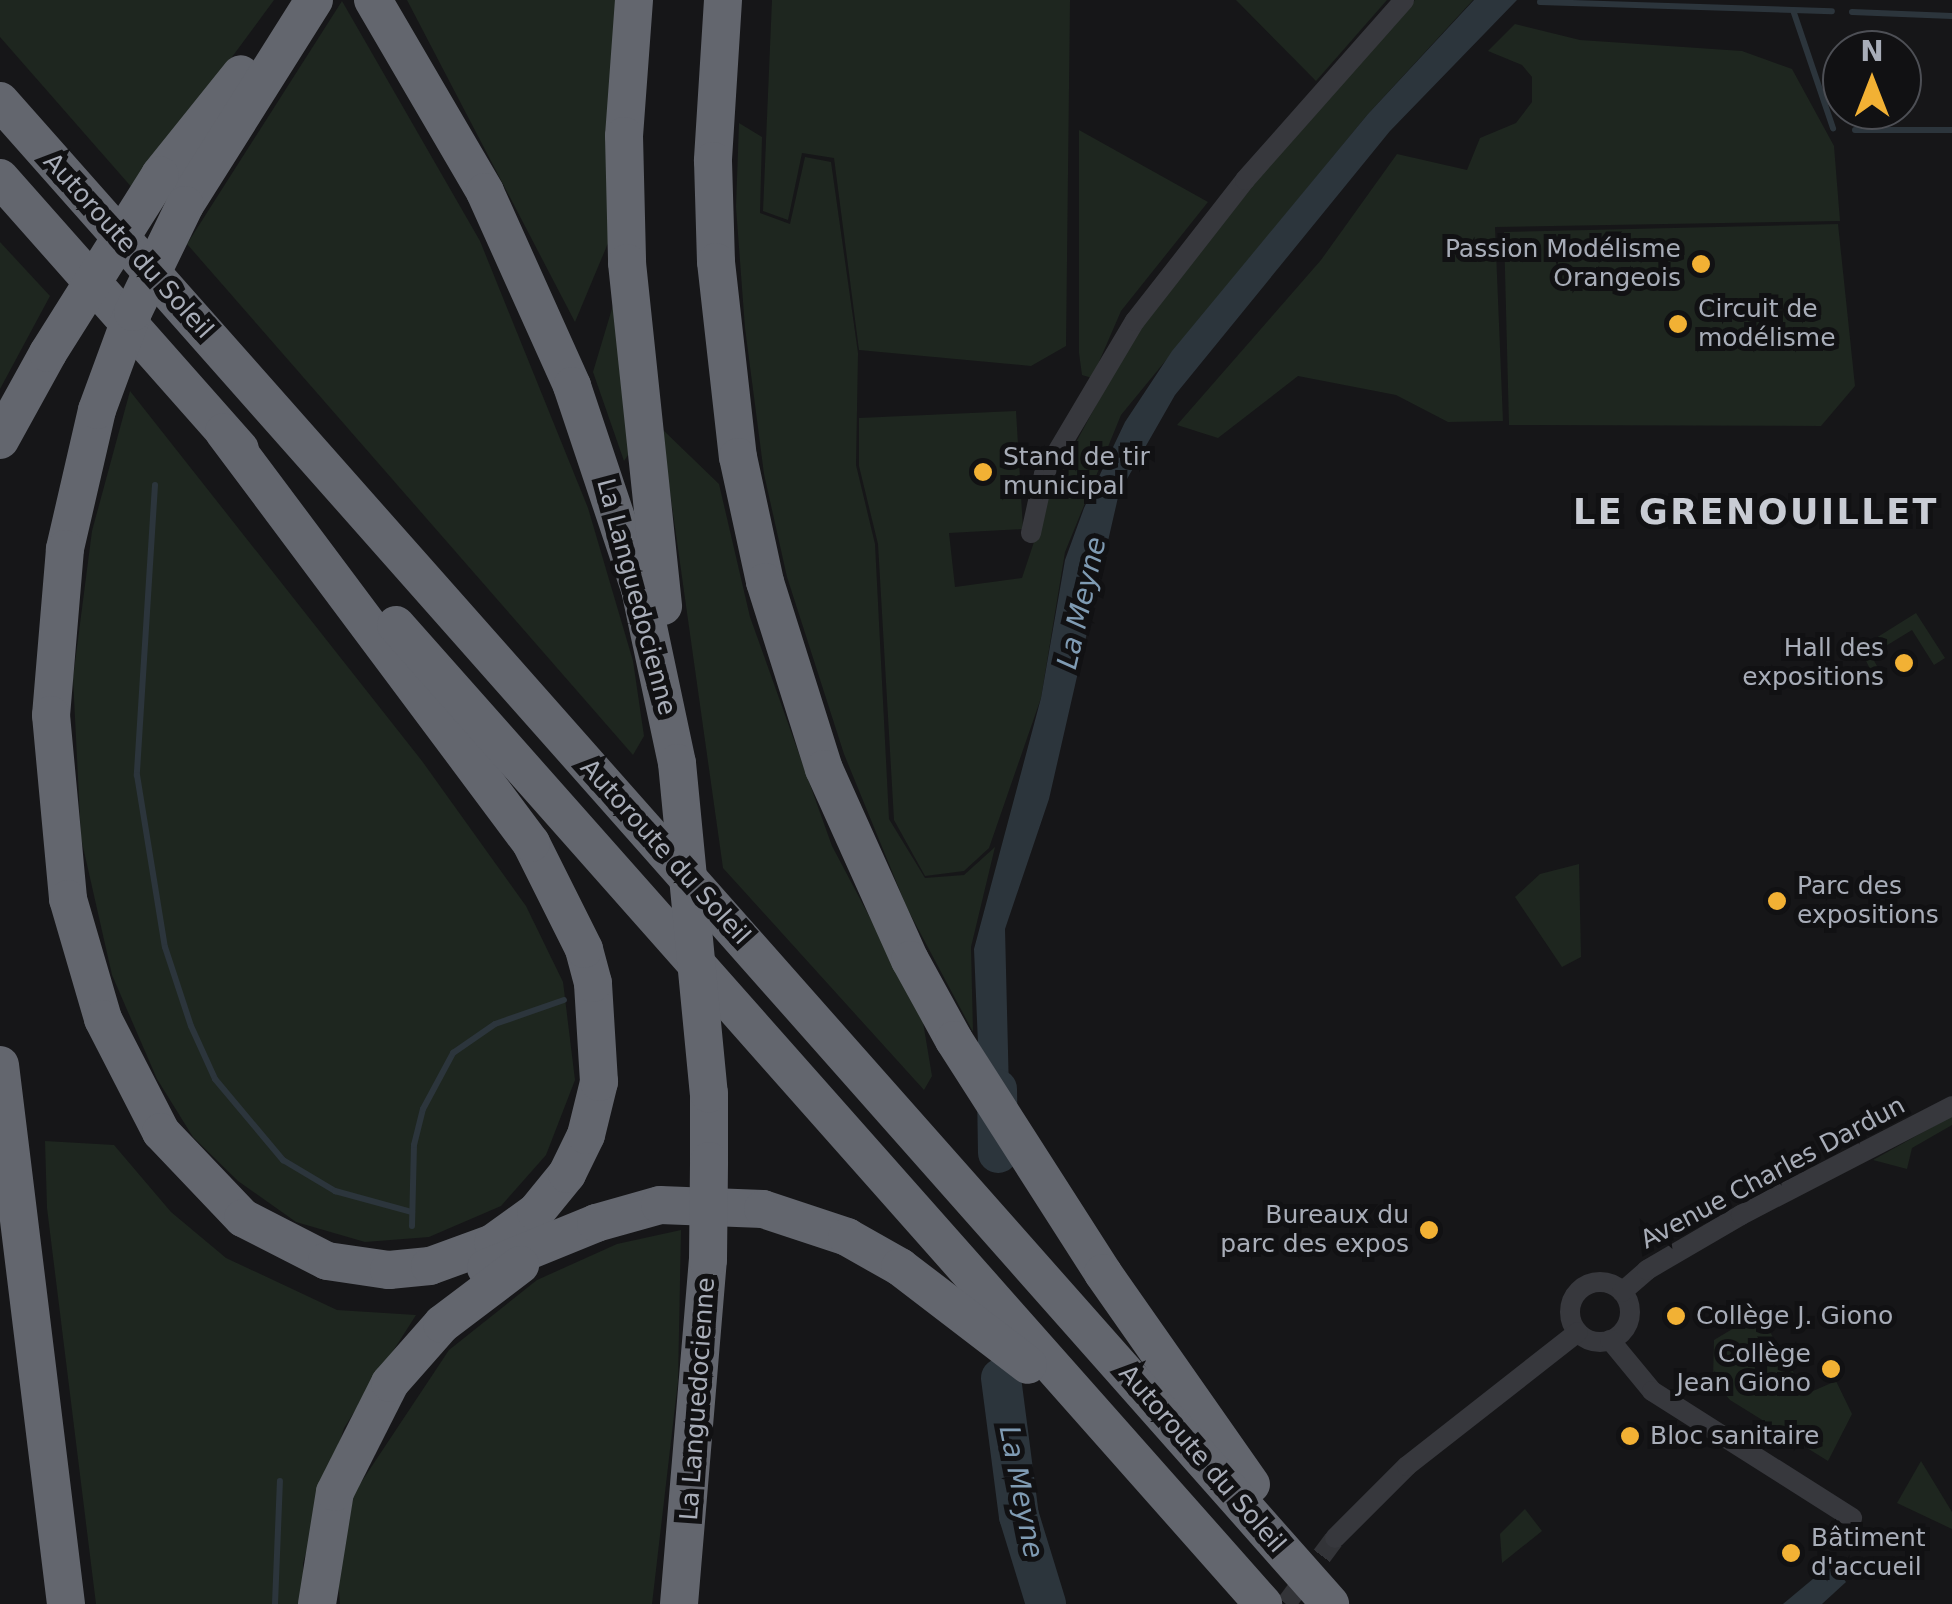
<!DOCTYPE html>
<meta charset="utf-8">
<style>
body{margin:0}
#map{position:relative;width:1952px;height:1604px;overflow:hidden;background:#161618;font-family:"DejaVu Sans",sans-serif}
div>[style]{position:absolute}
.green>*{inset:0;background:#1e261f}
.water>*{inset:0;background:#2c353c}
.stream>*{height:6px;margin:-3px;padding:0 3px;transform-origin:3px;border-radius:3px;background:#2c353c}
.river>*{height:40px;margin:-20px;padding:0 20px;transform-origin:20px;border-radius:20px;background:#2c353c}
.street-tunnel>*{height:20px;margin-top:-10px;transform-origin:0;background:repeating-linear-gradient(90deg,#333438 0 20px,transparent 0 30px)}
.street>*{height:20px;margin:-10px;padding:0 10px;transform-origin:10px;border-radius:10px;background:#37383d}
.street>.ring{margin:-10px;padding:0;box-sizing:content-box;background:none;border:20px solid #37383d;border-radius:50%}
.highway>*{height:38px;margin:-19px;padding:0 19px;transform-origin:19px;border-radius:19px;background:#63666e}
.highway-bridge>*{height:38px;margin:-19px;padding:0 19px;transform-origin:19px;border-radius:19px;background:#63666e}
.dots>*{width:28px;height:28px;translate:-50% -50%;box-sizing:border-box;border:5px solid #111113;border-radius:50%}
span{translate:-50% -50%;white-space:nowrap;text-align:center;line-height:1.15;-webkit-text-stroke:10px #111113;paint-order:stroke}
.street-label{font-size:25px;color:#a8adb8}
.poi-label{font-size:25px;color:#a8adb8}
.right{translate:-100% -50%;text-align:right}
.left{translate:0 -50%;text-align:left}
.water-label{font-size:28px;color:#7f9bb3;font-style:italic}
.district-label{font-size:35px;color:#c9ccd4;font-weight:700;letter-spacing:2.5px}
.north{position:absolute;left:1822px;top:30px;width:100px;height:100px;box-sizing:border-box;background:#111113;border:2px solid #4d4f55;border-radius:50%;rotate:0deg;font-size:28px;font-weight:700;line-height:40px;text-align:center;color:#a8adb8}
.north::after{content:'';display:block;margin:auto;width:35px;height:45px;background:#f2b134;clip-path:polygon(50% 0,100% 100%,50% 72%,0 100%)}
</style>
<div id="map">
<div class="green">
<i style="clip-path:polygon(0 0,274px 0,134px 190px,0 37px)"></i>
<i style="clip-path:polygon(407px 0,623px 0,616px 224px,575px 322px)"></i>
<i style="clip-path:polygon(772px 0,1070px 0,1066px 346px,1031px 366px,859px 350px,834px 158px,802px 153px,788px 220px,763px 211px)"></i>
<i style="clip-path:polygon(1236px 0,1387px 0,1316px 81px)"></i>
<i style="clip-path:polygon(1415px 0,1473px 0,1368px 114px,1121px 415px,1065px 552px,1041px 698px,989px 848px,964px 871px,925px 876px,894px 820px,878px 544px,859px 466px,859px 418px,1016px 411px,1023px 529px,949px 533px,955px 587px,1022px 578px,1053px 485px,1135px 333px,1313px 111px)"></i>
<i style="clip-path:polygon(342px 1px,480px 241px,588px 508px,633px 661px,644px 736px,633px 755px,187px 244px)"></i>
<i style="clip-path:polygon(1515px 24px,1580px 40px,1742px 51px,1792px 69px,1834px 146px,1840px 221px,1495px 227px,1503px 421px,1448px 422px,1396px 395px,1298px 376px,1218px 438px,1177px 425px,1321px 260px,1397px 154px,1467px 170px,1480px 138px,1516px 123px,1532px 102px,1532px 77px,1522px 65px,1488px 51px)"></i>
<i style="clip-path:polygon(739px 123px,762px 137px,760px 213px,790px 224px,805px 157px,831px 162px,858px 353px,856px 465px,875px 544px,889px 819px,925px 878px,964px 875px,995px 847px,971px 947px,973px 1032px,907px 908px,844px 754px,787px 577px,764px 474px,745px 328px,736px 207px)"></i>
<i style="clip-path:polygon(1079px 130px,1208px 202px,1121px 311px,1092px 378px,1082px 375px,1079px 353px)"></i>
<i style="clip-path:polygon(1838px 224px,1855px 386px,1821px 426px,1509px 425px,1504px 232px)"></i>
<i style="clip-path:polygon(0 242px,50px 296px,0 389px)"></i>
<i style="clip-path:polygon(617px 292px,632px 449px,624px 461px,593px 372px)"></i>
<i style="clip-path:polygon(130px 391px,422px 761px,526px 906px,563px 982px,575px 1080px,546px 1155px,501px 1206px,429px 1237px,365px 1242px,296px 1222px,238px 1181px,193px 1137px,157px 1079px,112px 975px,81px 838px,73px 678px,92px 531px)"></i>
<i style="clip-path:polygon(661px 428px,719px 484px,750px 617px,832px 846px,922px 1016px,932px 1076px,924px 1090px,723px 868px)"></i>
<i style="clip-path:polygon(1916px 613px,1945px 658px,1934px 665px,1912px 630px,1871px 655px,1884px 679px,1877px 684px,1860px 648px)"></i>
<i style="clip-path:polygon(1579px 864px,1581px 957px,1562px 967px,1515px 897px,1540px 874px)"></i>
<i style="clip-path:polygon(1952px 1116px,1952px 1125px,1912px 1148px,1907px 1169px,1873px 1160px)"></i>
<i style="clip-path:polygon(45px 1141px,114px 1145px,171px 1212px,226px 1258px,337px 1310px,416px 1315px,344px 1428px,303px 1563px,303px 1604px,96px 1604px,47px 1208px)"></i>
<i style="clip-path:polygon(681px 1230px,678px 1381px,652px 1604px,340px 1604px,338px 1577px,354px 1493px,449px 1350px,537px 1280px,617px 1244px)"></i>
<i style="clip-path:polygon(1759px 1313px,1806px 1394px,1836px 1381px,1852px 1414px,1828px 1461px,1730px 1400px,1713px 1380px,1714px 1340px)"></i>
<i style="clip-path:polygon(1921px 1461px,1952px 1512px,1952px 1529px,1897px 1503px)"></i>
<i style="clip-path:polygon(1525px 1509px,1542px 1531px,1502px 1563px,1500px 1534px)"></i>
</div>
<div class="water">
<i style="clip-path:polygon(1474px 0,1517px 0,1390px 131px,1175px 395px,1119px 493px,1049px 799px,1005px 929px,1009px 1092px,978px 1043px,974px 949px,1041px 698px,1065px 560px,1084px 508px,1125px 422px,1172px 351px,1368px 114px)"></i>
<i style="clip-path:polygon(1832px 1563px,1846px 1582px,1822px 1604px,1783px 1604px)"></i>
</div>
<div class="stream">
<i style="left:1540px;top:2px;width:292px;rotate:1.8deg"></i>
<i style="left:1793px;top:10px;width:125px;rotate:71.3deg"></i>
<i style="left:1852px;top:12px;width:100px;rotate:2.3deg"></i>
<i style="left:1855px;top:130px;width:97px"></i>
<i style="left:155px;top:485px;width:291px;rotate:93.6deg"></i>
<i style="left:137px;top:775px;width:174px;rotate:80.8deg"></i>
<i style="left:165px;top:947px;width:83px;rotate:71.8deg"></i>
<i style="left:191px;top:1026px;width:58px;rotate:65.6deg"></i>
<i style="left:215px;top:1079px;width:106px;rotate:50deg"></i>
<i style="left:283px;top:1160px;width:61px;rotate:30.8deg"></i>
<i style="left:335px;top:1191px;width:80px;rotate:15.3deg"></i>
<i style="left:412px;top:1226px;width:81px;rotate:-88.6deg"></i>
<i style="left:414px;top:1145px;width:37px;rotate:-76deg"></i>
<i style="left:423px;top:1109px;width:64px;rotate:-61.8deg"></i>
<i style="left:453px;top:1053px;width:51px;rotate:-34.6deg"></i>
<i style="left:495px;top:1024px;width:73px;rotate:-19.2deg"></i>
<i style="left:275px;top:1604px;width:123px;rotate:-87.7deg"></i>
</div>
<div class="river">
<i style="left:997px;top:1089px;width:64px;rotate:89.1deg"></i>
<i style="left:1001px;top:1378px;width:139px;rotate:82.6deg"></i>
<i style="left:1019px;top:1516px;width:92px;rotate:72.9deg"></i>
</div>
<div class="street-tunnel">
<i style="left:1286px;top:1604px;width:82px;rotate:-53.4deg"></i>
</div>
<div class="street">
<i style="left:1031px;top:533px;width:60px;rotate:-77.6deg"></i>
<i style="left:1044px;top:474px;width:178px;rotate:-59.3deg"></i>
<i style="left:1135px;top:321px;width:179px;rotate:-52deg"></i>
<i style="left:1245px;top:180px;width:240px;rotate:-48.5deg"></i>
<i class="ring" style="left:1570px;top:1282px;width:40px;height:40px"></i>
<i style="left:1622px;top:1292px;width:33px;rotate:-41deg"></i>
<i style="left:1647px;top:1270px;width:109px;rotate:-30.3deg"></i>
<i style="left:1741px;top:1215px;width:237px;rotate:-27.3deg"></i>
<i style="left:1610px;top:1340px;width:66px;rotate:50.5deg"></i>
<i style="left:1652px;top:1391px;width:237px;rotate:32.4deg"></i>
<i style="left:1335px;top:1538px;width:102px;rotate:-45deg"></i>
<i style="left:1407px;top:1466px;width:217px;rotate:-38.1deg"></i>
</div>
<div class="highway">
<i style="left:373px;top:0;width:222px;rotate:59.7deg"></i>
<i style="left:485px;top:192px;width:213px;rotate:65.8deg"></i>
<i style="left:572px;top:386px;width:214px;rotate:71.5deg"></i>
<i style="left:640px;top:589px;width:178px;rotate:78deg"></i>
<i style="left:634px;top:0;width:136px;rotate:94.2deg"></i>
<i style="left:624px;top:136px;width:127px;rotate:88.6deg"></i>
<i style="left:627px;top:263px;width:345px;rotate:84deg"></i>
<i style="left:723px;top:0;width:161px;rotate:93.6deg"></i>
<i style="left:713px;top:161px;width:101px;rotate:88.3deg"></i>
<i style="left:716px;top:262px;width:196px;rotate:83.6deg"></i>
<i style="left:738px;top:457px;width:128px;rotate:77.8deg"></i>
<i style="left:765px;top:582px;width:196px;rotate:72.5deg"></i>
<i style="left:824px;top:769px;width:209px;rotate:65.8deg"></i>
<i style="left:910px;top:960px;width:91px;rotate:61.2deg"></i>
<i style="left:954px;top:1040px;width:277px;rotate:57.4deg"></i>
<i style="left:1103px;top:1273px;width:258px;rotate:55deg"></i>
<i style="left:0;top:101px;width:2007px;rotate:48.49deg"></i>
<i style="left:160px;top:175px;width:129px;rotate:-51.3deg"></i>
<i style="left:0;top:178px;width:362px;rotate:48.5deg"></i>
<i style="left:185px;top:205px;width:242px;rotate:-57.8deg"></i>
<i style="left:97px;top:410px;width:143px;rotate:103deg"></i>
<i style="left:65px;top:549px;width:167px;rotate:94.8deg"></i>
<i style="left:51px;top:715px;width:185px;rotate:84.7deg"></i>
<i style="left:68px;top:899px;width:125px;rotate:73.7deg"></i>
<i style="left:103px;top:1019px;width:127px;rotate:62.8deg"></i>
<i style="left:161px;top:1132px;width:119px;rotate:46.4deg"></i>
<i style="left:243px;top:1218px;width:94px;rotate:27.1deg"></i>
<i style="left:327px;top:1261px;width:63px;rotate:8.3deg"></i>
<i style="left:389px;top:1270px;width:41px;rotate:-5.6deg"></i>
<i style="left:430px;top:1266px;width:67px;rotate:-20.1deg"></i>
<i style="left:493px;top:1243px;width:53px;rotate:-35.8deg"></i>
<i style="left:536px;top:1212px;width:49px;rotate:-50.8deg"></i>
<i style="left:567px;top:1174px;width:43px;rotate:-64deg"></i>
<i style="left:586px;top:1135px;width:55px;rotate:-76.2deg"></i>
<i style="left:599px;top:1082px;width:99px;rotate:-93.5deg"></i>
<i style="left:593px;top:983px;width:35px;rotate:-105deg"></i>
<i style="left:584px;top:949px;width:119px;rotate:-116.6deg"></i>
<i style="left:531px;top:843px;width:513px;rotate:-126.76deg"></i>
<i style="left:0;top:440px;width:99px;rotate:-61.1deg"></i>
<i style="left:396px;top:625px;width:1308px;rotate:48.47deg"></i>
<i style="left:0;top:1065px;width:543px;rotate:83.02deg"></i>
<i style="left:709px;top:1093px;width:68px;rotate:90deg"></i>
<i style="left:486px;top:1268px;width:119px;rotate:-22.2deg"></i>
<i style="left:596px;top:1223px;width:66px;rotate:-15.7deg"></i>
<i style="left:660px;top:1205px;width:103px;rotate:2.2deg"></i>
<i style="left:763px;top:1209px;width:89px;rotate:18.4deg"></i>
<i style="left:847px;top:1237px;width:61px;rotate:29.5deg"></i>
<i style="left:900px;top:1267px;width:161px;rotate:37.4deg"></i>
<i style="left:317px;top:1604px;width:113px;rotate:-80.9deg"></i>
<i style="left:335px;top:1492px;width:122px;rotate:-63.2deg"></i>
<i style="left:390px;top:1383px;width:79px;rotate:-48.6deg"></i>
<i style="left:442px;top:1324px;width:98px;rotate:-37.1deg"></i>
<i style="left:679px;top:1604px;width:345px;rotate:-85.2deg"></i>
</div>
<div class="highway-bridge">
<i style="left:48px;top:353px;width:210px;rotate:-57.8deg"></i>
<i style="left:97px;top:410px;width:104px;rotate:-69.8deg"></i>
<i style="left:133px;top:312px;width:119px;rotate:-64.1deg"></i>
<i style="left:677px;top:763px;width:332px;rotate:84.5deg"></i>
<i style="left:708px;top:1260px;width:99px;rotate:-89.4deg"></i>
</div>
<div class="dots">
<i style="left:1701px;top:264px;background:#f2b134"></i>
<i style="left:1678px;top:324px;background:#f2b134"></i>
<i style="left:983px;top:472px;background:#f2b134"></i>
<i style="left:1904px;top:663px;background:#f2b134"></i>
<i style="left:1777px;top:901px;background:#f2b134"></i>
<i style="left:1429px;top:1230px;background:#f2b134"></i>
<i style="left:1676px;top:1316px;background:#f2b134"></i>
<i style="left:1831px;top:1369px;background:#f2b134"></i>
<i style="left:1630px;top:1436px;background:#f2b134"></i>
<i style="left:1791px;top:1553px;background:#f2b134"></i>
</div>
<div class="street-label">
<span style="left:128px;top:246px;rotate:48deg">Autoroute du Soleil</span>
<span style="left:636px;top:597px;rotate:75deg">La Languedocienne</span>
<span style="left:665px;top:852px;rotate:48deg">Autoroute du Soleil</span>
<span style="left:1773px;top:1173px;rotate:-28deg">Avenue Charles Dardun</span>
<span style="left:698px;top:1399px;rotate:-86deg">La Languedocienne</span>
<span style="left:1202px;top:1459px;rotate:49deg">Autoroute du Soleil</span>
</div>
<div class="poi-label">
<span class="right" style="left:1681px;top:264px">Passion Modélisme<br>Orangeois</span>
<span class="left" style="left:1698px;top:324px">Circuit de<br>modélisme</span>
<span class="left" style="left:1003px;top:472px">Stand de tir<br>municipal</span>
<span class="right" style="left:1884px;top:663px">Hall des<br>expositions</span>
<span class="left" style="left:1797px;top:901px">Parc des<br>expositions</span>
<span class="right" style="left:1409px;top:1230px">Bureaux du<br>parc des expos</span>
<span class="left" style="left:1696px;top:1316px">Collège J. Giono</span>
<span class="right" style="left:1811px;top:1369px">Collège<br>Jean Giono</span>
<span class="left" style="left:1650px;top:1436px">Bloc sanitaire</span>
<span class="left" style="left:1811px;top:1553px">Bâtiment<br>d'accueil</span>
</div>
<div class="water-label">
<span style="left:1082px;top:603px;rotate:-77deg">La Meyne</span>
<span style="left:1021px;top:1492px;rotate:79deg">La Meyne</span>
</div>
<div class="district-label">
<span style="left:1756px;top:512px">LE GRENOUILLET</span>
</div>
<div class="north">N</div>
</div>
